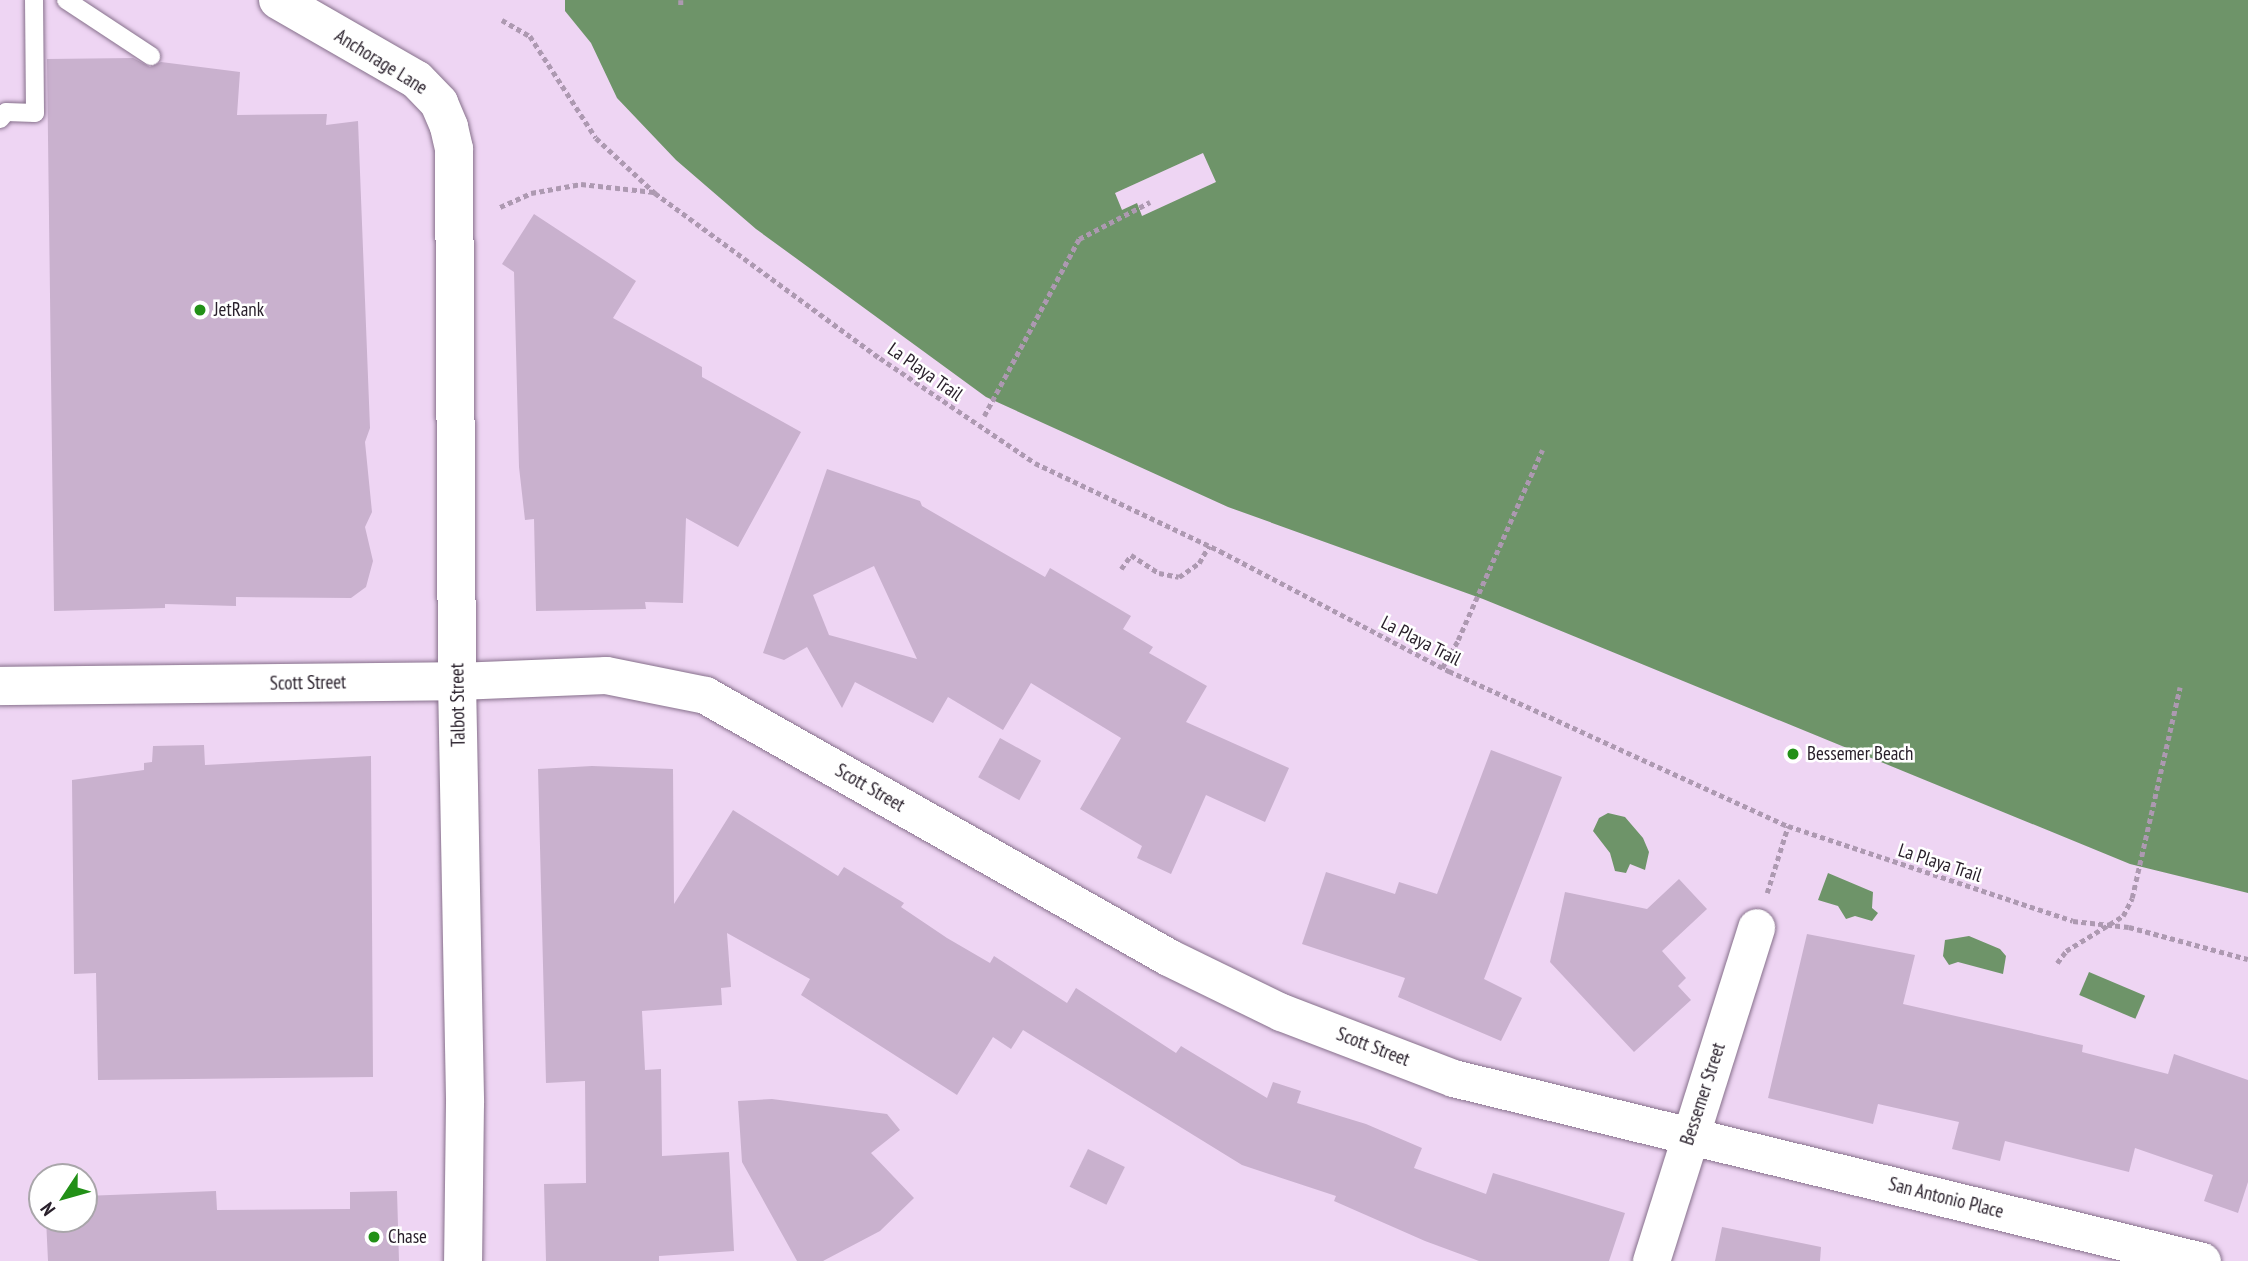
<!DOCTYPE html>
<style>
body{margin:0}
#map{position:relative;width:2248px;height:1261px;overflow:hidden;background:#eed5f3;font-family:"PT Sans Narrow",sans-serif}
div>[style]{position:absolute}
.water>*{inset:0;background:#6e9469;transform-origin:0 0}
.pier>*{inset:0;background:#eed5f3}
.building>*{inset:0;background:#c9b1ce;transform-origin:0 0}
.path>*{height:4.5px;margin-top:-2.25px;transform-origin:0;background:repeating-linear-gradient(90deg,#ad99b1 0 5px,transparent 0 8.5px)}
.roads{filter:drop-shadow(0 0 2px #86708b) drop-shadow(0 0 2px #86708b)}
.service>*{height:18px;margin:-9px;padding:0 9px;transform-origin:9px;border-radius:9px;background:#fff}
.minor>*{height:37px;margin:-18.5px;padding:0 18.5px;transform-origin:18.5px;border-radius:18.5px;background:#fff}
.tertiary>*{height:38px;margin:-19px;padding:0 19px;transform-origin:19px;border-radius:19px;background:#fff}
.secondary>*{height:38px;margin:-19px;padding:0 19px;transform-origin:19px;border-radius:19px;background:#fff}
.dots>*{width:19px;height:19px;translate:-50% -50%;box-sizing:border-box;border:4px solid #fff;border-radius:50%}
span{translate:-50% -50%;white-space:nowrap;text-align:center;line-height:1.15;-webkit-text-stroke:5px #fff;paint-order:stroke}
.street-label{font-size:19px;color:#29202b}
.poi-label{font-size:19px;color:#29202b}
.left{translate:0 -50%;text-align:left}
.north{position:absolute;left:28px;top:1163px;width:70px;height:70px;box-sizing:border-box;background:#fff;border:2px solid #a9a6aa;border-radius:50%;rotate:234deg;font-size:19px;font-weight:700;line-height:28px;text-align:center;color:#29202b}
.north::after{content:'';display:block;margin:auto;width:24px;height:32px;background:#229017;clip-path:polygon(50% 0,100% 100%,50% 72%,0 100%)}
</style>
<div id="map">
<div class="water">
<i style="clip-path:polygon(565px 0,2248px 0,2248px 893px,2130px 864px,1483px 599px,1228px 507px,986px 397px,756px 229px,676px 160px,617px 98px,591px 43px,565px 11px)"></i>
<i style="clip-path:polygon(1608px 813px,1625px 817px,1643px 838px,1649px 852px,1645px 870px,1630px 864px,1626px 873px,1615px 871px,1610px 853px,1593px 831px,1599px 818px)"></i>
<i style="clip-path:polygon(1828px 873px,1873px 892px,1872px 908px,1878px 913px,1872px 921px,1855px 916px,1846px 919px,1838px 906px,1818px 900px)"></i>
<i style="clip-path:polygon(1969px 936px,2000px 949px,2006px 956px,2003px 974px,1958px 962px,1949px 965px,1943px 956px,1945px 940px)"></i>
<i style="left:2089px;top:972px;width:61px;height:25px;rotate:23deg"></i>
</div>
<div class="pier">
<i style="clip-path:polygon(1203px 153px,1216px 182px,1142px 216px,1137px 203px,1122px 210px,1115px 193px)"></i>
</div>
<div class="building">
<i style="clip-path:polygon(133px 58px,150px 67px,161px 62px,240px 72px,237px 115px,327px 114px,326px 125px,358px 121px,370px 428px,365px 442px,372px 512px,365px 527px,373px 561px,366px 587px,351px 598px,236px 597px,236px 606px,165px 604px,165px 608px,54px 611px,47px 59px)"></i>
<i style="clip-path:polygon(534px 214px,636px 281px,613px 318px,702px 367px,702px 377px,801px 432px,738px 547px,686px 518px,683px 603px,645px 602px,646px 609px,536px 611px,534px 519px,525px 520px,519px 467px,514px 272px,502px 264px)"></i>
<i style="clip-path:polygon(evenodd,827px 469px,920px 501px,922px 506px,1045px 577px,1050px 568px,1131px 616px,1123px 629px,1153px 647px,1149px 653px,1207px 686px,1186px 722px,1289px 768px,1265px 822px,1206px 795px,1171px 874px,1137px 858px,1142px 846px,1080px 809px,1121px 738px,1031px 683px,1003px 730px,948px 697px,933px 723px,855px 682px,842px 708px,807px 647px,784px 660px,763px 653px,827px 469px,874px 566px,917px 659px,829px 635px,813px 595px,874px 566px)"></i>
<i style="left:1000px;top:738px;width:47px;height:45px;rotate:29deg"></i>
<i style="clip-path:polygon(204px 745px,205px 765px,371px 756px,373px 1077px,98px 1080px,96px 973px,74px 974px,72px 780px,144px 770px,144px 763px,152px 762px,153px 746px)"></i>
<i style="clip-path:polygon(1491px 750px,1562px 777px,1484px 979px,1522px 998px,1501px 1041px,1398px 997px,1405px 978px,1302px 944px,1326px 872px,1395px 894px,1399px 882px,1437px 894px)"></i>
<i style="clip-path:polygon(592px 766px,673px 769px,674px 904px,733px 810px,838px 876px,844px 867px,904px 903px,901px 907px,947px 938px,990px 963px,994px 956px,1067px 1003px,1076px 988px,1176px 1053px,1181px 1046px,1267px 1098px,1273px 1082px,1301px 1091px,1297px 1103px,1366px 1124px,1422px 1148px,1414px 1168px,1486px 1194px,1493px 1173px,1625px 1213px,1609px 1261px,1479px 1261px,1425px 1241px,1334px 1201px,1336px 1196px,1242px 1165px,1023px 1030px,1011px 1049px,993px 1037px,957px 1095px,801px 995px,810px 979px,727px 933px,731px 987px,721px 988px,722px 1005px,642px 1011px,645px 1070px,661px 1069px,662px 1156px,729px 1152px,734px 1251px,659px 1256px,659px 1261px,546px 1261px,544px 1184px,586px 1183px,585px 1081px,546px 1083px,538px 769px)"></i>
<i style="clip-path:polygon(1679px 879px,1707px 909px,1662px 951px,1686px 978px,1678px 986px,1691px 1000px,1634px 1052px,1550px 962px,1565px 892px,1647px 909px)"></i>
<i style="clip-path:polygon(1807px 934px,1915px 955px,1903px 1004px,2083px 1045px,2082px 1052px,2168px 1074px,2174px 1054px,2248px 1080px,2248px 1182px,2238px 1213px,2204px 1201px,2213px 1175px,2135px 1148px,2129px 1172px,2005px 1141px,2000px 1161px,1952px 1149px,1959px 1122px,1878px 1104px,1873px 1124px,1768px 1098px)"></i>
<i style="clip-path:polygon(772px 1099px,887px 1114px,900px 1130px,871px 1153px,914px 1198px,880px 1231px,823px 1261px,797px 1261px,742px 1162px,738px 1101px)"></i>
<i style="left:1088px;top:1149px;width:41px;height:42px;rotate:26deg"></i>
<i style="clip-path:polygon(216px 1191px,217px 1210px,350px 1209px,350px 1192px,397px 1191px,399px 1261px,48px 1261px,46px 1219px,84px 1219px,84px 1196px)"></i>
<i style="clip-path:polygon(1722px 1227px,1821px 1247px,1820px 1261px,1715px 1261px)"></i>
</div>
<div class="path">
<i style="left:681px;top:0;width:8px;rotate:90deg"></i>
<i style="left:502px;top:20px;width:32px;rotate:30deg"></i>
<i style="left:530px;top:36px;width:121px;rotate:57.1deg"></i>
<i style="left:596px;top:138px;width:81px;rotate:43deg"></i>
<i style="left:655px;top:193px;width:279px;rotate:36.3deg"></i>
<i style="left:880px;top:358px;width:187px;rotate:34.1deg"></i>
<i style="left:1035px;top:463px;width:205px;rotate:25.4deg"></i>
<i style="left:1220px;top:551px;width:259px;rotate:27.7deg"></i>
<i style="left:1449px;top:671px;width:373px;rotate:24.6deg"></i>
<i style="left:1788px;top:826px;width:300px;rotate:18.4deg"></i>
<i style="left:2073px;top:921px;width:56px;rotate:6.1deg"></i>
<i style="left:2129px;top:927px;width:123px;rotate:15.1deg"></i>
<i style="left:500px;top:207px;width:34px;rotate:-24deg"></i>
<i style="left:531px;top:193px;width:51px;rotate:-10.2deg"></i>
<i style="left:581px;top:184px;width:73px;rotate:6.3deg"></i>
<i style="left:984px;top:416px;width:201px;rotate:-61.8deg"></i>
<i style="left:1079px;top:239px;width:80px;rotate:-27.5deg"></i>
<i style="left:1121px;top:569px;width:17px;rotate:-54deg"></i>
<i style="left:1131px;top:555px;width:33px;rotate:33deg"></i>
<i style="left:1159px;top:573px;width:20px;rotate:11deg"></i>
<i style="left:1179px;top:577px;width:24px;rotate:-35deg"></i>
<i style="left:1199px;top:563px;width:20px;rotate:-60deg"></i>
<i style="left:1442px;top:668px;width:32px;rotate:-60deg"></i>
<i style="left:1458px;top:640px;width:208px;rotate:-66.1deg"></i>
<i style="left:1767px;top:893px;width:70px;rotate:-72.6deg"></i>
<i style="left:2057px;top:963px;width:15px;rotate:-53deg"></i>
<i style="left:2066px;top:951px;width:67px;rotate:-31.6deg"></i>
<i style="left:2123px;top:916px;width:20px;rotate:-63deg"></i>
<i style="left:2132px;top:898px;width:216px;rotate:-77.2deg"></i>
</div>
<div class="roads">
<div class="service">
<i style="left:66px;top:0;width:102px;rotate:33.4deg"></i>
<i style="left:0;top:119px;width:9px;rotate:-49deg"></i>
<i style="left:6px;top:112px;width:29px;rotate:2deg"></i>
<i style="left:35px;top:113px;width:113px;rotate:-90.5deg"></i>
</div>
<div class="minor">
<i style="left:457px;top:681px;width:149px;rotate:-2.3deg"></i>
<i style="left:606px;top:675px;width:101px;rotate:11.4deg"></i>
<i style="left:705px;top:695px;width:532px;rotate:29.5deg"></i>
<i style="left:1168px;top:957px;width:126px;rotate:26deg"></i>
<i style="left:1281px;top:1012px;width:184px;rotate:21deg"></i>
<i style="left:1453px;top:1078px;width:771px;rotate:13.73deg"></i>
<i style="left:1651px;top:1261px;width:350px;rotate:-72.5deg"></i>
</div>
<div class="tertiary">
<i style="left:278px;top:0;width:160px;rotate:29.9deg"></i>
<i style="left:417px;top:80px;width:32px;rotate:46deg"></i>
<i style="left:439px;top:103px;width:26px;rotate:67deg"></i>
<i style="left:449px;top:127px;width:23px;rotate:77deg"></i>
<i style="left:454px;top:149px;width:532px;rotate:89.68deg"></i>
</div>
<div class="secondary">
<i style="left:0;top:686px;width:457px;rotate:-0.6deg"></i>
<i style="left:457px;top:681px;width:422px;rotate:88.9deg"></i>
<i style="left:465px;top:1103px;width:158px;rotate:90.7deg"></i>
</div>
</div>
<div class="dots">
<i style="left:200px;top:310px;background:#229017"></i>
<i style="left:1793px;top:754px;background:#229017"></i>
<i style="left:374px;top:1237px;background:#229017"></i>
</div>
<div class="street-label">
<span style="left:381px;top:62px;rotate:32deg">Anchorage Lane</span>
<span style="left:925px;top:372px;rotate:35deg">La Playa Trail</span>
<span style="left:1421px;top:641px;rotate:27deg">La Playa Trail</span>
<span style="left:308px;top:683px;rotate:-1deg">Scott Street</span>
<span style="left:458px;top:705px;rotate:-91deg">Talbot Street</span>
<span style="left:870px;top:788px;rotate:30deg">Scott Street</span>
<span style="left:1940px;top:863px;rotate:18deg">La Playa Trail</span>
<span style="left:1373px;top:1047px;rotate:21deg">Scott Street</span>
<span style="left:1703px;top:1094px;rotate:-72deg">Bessemer Street</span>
<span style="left:1946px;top:1198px;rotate:14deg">San Antonio Place</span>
</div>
<div class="poi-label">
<span class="left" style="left:214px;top:310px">JetRank</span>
<span class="left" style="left:1807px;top:754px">Bessemer Beach</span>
<span class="left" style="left:388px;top:1237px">Chase</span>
</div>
<div class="north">N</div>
</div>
